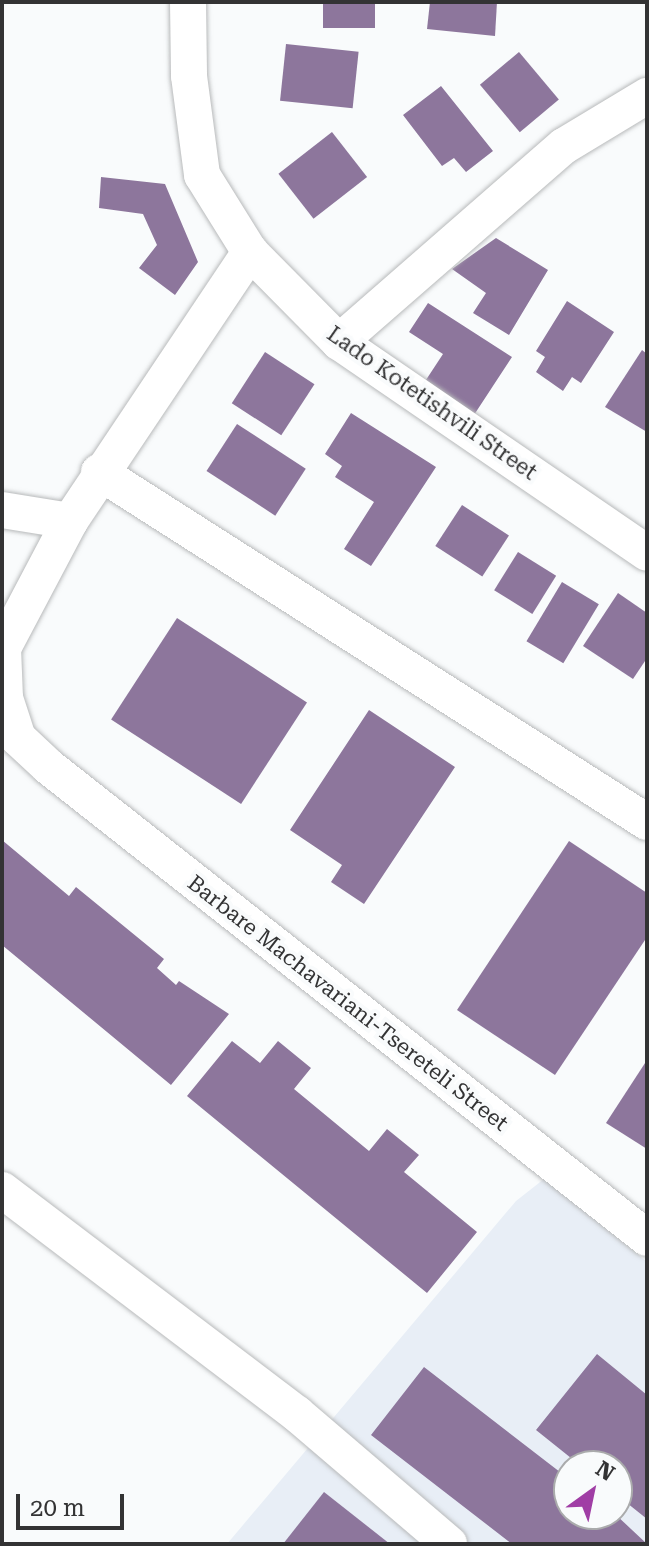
<!DOCTYPE html>
<style>
body{margin:0}
#map{position:relative;width:649px;height:1546px;overflow:hidden;background:#f9fbfc;font-family:"Roboto Serif",serif}
div>[style]{position:absolute}
.built>*{inset:0;background:#e8eef6}
.building>*{inset:0;background:#8d769c;transform-origin:0 0}
.roads{filter:drop-shadow(0 0 2px #b8babb) drop-shadow(0 0 2px #b8babb)}
.minor>*{height:36px;margin:-18px;padding:0 18px;transform-origin:18px;border-radius:18px;background:#fff}
span{translate:-50% -50%;white-space:nowrap;text-align:center;line-height:1.15;-webkit-text-stroke:8px #f9fbfc;paint-order:stroke}
.street-label{font-size:22px;color:#333334}
.frame{position:absolute;inset:0;border:4px solid #333334;pointer-events:none}
.north{position:absolute;left:553px;top:1450px;width:80px;height:80px;box-sizing:border-box;background:#f9fbfc;border:2px solid #aaabac;border-radius:50%;rotate:33deg;font-size:22px;font-weight:700;line-height:32px;text-align:center;color:#333334}
.north::after{content:'';display:block;margin:auto;width:28px;height:36px;background:#a03ea5;clip-path:polygon(50% 0,100% 100%,50% 72%,0 100%)}
.scale{position:absolute;left:16px;top:1494px;width:108px;height:36px;box-sizing:border-box;border:4px solid #333334;border-top:0;padding-left:10px;font-size:24px;line-height:28px;white-space:nowrap;color:#333334;-webkit-text-stroke:6px #f9fbfc;paint-order:stroke}
</style>
<div id="map">
<div class="built">
<i style="clip-path:polygon(evenodd,544px 1179px,647px 1262px,647px 1544px,227px 1544px,516px 1201px,544px 1179px,569px 1466px,617px 1466px,617px 1514px,569px 1514px,569px 1466px)"></i>
</div>
<div class="building">
<i style="left:323px;top:2px;width:52px;height:26px"></i>
<i style="clip-path:polygon(430px 2px,497px 2px,495px 36px,427px 29px)"></i>
<i style="left:286px;top:44px;width:73px;height:57px;rotate:6deg"></i>
<i style="left:519px;top:52px;width:62px;height:51px;rotate:50deg"></i>
<i style="clip-path:polygon(441px 86px,493px 151px,466px 172px,454px 158px,442px 166px,403px 115px)"></i>
<i style="left:332px;top:132px;width:57px;height:68px;rotate:52deg"></i>
<i style="clip-path:polygon(101px 177px,165px 184px,198px 262px,175px 295px,139px 268px,157px 245px,143px 214px,99px 208px)"></i>
<i style="clip-path:polygon(496px 238px,548px 270px,509px 335px,473px 313px,486px 293px,452px 269px)"></i>
<i style="clip-path:polygon(567px 301px,614px 332px,581px 383px,572px 377px,563px 391px,536px 372px,545px 357px,536px 351px)"></i>
<i style="clip-path:polygon(428px 303px,512px 357px,472px 418px,422px 386px,443px 354px,409px 332px)"></i>
<i style="clip-path:polygon(642px 350px,647px 354px,647px 432px,605px 407px)"></i>
<i style="left:265px;top:352px;width:59px;height:61px;rotate:33deg"></i>
<i style="clip-path:polygon(351px 413px,436px 467px,371px 566px,344px 549px,374px 502px,335px 477px,342px 466px,325px 454px)"></i>
<i style="left:237px;top:424px;width:82px;height:56px;rotate:33deg"></i>
<i style="left:462px;top:505px;width:56px;height:49px;rotate:33deg"></i>
<i style="left:518px;top:552px;width:45px;height:45px;rotate:32deg"></i>
<i style="left:562px;top:582px;width:43px;height:69px;rotate:31deg"></i>
<i style="clip-path:polygon(618px 593px,647px 613px,647px 658px,633px 679px,583px 646px)"></i>
<i style="left:177px;top:618px;width:155px;height:121px;rotate:33deg"></i>
<i style="clip-path:polygon(369px 710px,455px 767px,364px 904px,331px 882px,342px 865px,290px 830px)"></i>
<i style="clip-path:polygon(2px 840px,69px 896px,76px 887px,164px 959px,157px 968px,176px 985px,179px 981px,229px 1014px,171px 1085px,2px 945px)"></i>
<i style="clip-path:polygon(569px 841px,647px 893px,647px 937px,555px 1075px,457px 1010px)"></i>
<i style="clip-path:polygon(232px 1041px,260px 1063px,278px 1041px,311px 1068px,294px 1089px,369px 1151px,387px 1129px,419px 1155px,404px 1172px,477px 1232px,427px 1293px,187px 1096px)"></i>
<i style="clip-path:polygon(647px 1060px,647px 1149px,606px 1123px)"></i>
<i style="clip-path:polygon(597px 1354px,647px 1395px,647px 1519px,617px 1495px,617px 1466px,581px 1466px,536px 1430px)"></i>
<i style="clip-path:polygon(424px 1367px,569px 1479px,569px 1514px,615px 1514px,647px 1544px,512px 1544px,371px 1435px)"></i>
<i style="clip-path:polygon(324px 1492px,390px 1544px,283px 1544px)"></i>
</div>
<div class="roads">
<div class="minor">
<i style="left:188px;top:2px;width:74px;rotate:89.2deg"></i>
<i style="left:189px;top:76px;width:100px;rotate:82.5deg"></i>
<i style="left:202px;top:175px;width:91px;rotate:58.1deg"></i>
<i style="left:250px;top:252px;width:127px;rotate:45.3deg"></i>
<i style="left:339px;top:342px;width:373px;rotate:34.4deg"></i>
<i style="left:339px;top:342px;width:298px;rotate:-41.1deg"></i>
<i style="left:564px;top:146px;width:97px;rotate:-31.1deg"></i>
<i style="left:99px;top:472px;width:650px;rotate:32.57deg"></i>
<i style="left:2px;top:510px;width:69px;rotate:9.2deg"></i>
<i style="left:70px;top:521px;width:144px;rotate:117.8deg"></i>
<i style="left:3px;top:648px;width:50px;rotate:87.7deg"></i>
<i style="left:5px;top:698px;width:42px;rotate:72deg"></i>
<i style="left:18px;top:738px;width:42px;rotate:43.1deg"></i>
<i style="left:49px;top:767px;width:761px;rotate:38.22deg"></i>
<i style="left:70px;top:521px;width:324px;rotate:-56.2deg"></i>
<i style="left:2px;top:1190px;width:370px;rotate:37.2deg"></i>
<i style="left:297px;top:1414px;width:200px;rotate:40.5deg"></i>
</div>
</div>
<div class="street-label">
<span style="left:432px;top:403px;rotate:35deg">Lado Kotetishvili Street</span>
<span style="left:348px;top:1003px;rotate:38deg">Barbare Machavariani-Tsereteli Street</span>
</div>
<div class="frame"></div>
<div class="north">N</div>
<div class="scale">20 m</div>
</div>
